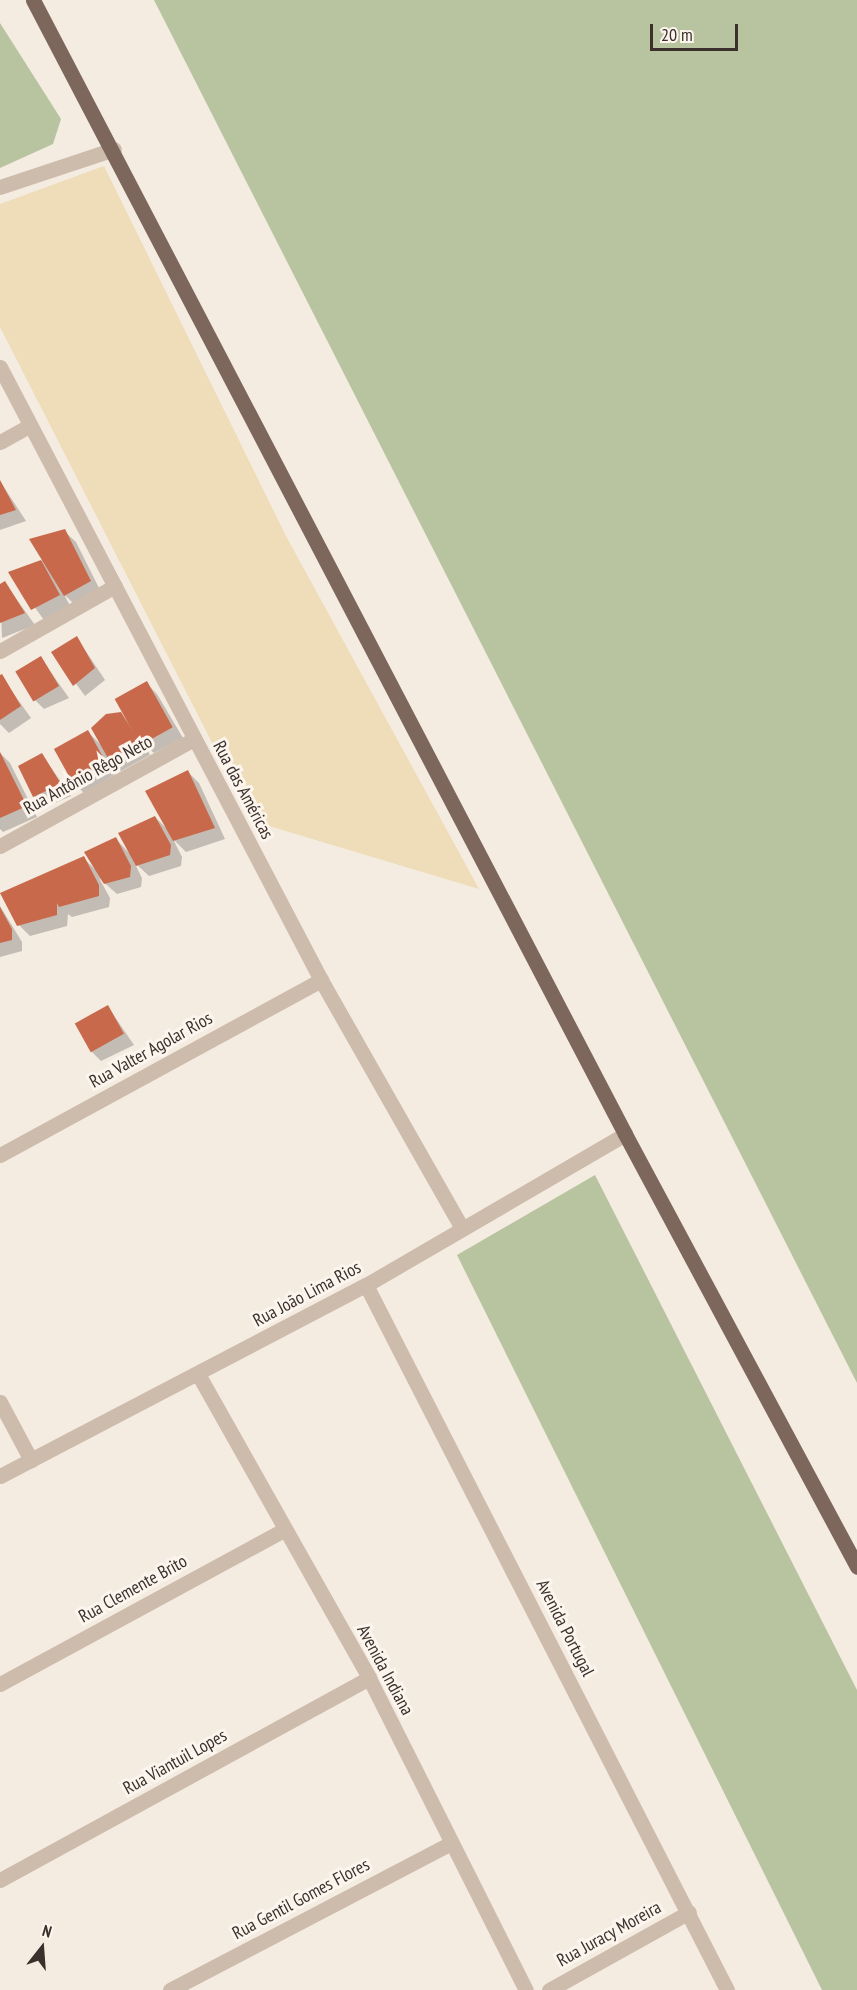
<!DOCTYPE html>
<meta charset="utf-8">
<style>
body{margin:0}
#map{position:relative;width:857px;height:1990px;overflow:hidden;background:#f4ebe1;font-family:"PT Sans Narrow",sans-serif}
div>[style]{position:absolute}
.green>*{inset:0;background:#b8c4a0}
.sand>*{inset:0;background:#efdcb8}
.shadow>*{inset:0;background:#0003}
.building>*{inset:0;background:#c8694b;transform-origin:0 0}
.street>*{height:15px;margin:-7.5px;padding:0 7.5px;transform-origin:7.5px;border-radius:7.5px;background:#cdbbac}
.primary>*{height:15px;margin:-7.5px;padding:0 7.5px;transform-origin:7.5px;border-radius:7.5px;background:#7d675c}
span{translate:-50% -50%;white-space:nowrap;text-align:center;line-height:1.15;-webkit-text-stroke:6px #fbf5ee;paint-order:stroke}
.street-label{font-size:18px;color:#3b302b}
.north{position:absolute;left:12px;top:1918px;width:60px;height:60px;-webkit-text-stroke:4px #fbf5ee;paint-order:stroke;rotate:17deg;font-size:16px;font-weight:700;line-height:24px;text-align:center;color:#3b302b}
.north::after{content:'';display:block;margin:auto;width:21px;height:27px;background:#3b302b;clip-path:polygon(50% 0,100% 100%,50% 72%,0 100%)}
.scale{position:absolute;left:650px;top:24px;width:88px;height:27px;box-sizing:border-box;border:3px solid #3b302b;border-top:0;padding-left:8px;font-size:18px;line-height:21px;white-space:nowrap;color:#3b302b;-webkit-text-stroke:4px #fbf5ee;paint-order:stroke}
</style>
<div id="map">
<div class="green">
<i style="clip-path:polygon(154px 0,857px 0,857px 1383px)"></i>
<i style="clip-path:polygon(0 23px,61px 119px,53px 144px,0 168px)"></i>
<i style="clip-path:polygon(595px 1175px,857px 1690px,857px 1990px,822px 1990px,457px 1255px)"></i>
</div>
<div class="sand">
<i style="clip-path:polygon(104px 166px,286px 536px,479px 889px,252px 821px,0 327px,0 204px)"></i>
</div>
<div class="shadow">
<i style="clip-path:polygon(0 481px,26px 521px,0 530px)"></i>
<i style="clip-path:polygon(64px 531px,76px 542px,101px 592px,76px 606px,64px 594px,70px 606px,44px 620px,10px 573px,44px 560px)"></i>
<i style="clip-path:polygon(5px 583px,35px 625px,2px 638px,0 585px)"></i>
<i style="clip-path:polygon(77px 638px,105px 680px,85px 696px,53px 652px)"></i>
<i style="clip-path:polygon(41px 658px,69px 698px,44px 709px,33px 698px)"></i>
<i style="clip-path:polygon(1px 676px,31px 718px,9px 733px,0 724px)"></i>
<i style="clip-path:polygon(146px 683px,157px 694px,183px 738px,154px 753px,144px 744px,150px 755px,121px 771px,108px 758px,116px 774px,84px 793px,73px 782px,88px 732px,102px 746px,120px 714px,130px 724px)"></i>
<i style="clip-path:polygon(0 753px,10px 763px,37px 817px,3px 832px,0 829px)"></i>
<i style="clip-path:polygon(42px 755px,71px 796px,46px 807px,34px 796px)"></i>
<i style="clip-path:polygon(188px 772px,199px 783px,225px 839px,186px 852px,173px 839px,182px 857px,181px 866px,149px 876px,134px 862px,142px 878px,141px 887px,117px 894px,99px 878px,110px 898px,109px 907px,72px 917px,68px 914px,67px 926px,30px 936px,19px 925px,83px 858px,95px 869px,115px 838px,129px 853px,155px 817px,167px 829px)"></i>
<i style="clip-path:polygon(0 906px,22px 942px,22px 951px,0 957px)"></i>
<i style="clip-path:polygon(108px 1007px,134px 1045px,101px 1061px,90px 1050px)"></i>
</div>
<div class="building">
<i style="clip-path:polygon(0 480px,16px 510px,0 515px)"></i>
<i style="clip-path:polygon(65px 529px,91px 581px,64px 596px,29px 539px)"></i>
<i style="clip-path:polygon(41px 560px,60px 595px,31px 610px,8px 572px)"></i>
<i style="clip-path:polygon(5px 581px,25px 613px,0 623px,0 584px)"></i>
<i style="clip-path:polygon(77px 636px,95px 668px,73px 686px,51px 652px)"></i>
<i style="left:41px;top:656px;width:35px;height:30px;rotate:59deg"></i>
<i style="clip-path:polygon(2px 674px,21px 706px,0 720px,0 675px)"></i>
<i style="left:147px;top:681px;width:53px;height:37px;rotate:61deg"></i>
<i style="clip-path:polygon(121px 712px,140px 743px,109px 760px,91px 728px,106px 714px)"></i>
<i style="left:88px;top:730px;width:38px;height:39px;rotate:61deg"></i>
<i style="clip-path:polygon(0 752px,27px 806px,0 818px)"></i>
<i style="clip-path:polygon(42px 753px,61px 784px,33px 797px,18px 766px)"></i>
<i style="clip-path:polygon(188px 770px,215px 828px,173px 841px,145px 791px)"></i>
<i style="clip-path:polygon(155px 816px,171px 845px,170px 855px,136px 866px,118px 833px)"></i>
<i style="clip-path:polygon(116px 837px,131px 866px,130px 877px,104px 884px,84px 852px)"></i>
<i style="clip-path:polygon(84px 856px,99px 885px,99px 896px,59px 907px,57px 903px,57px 915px,17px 926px,0 893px)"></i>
<i style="clip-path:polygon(0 907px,12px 929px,12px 940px,0 943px)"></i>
<i style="left:108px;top:1005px;width:33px;height:38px;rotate:61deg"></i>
</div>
<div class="street">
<i style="left:0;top:187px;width:120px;rotate:-18.4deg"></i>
<i style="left:0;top:367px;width:692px;rotate:62.36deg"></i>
<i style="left:321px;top:980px;width:283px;rotate:60.4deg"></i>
<i style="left:0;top:442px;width:33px;rotate:-29deg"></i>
<i style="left:0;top:651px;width:132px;rotate:-29.5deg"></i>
<i style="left:0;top:846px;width:222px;rotate:-28.9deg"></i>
<i style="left:0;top:1155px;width:366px;rotate:-28.6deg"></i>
<i style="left:366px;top:1285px;width:792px;rotate:62.88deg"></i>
<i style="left:198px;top:1374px;width:349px;rotate:60.6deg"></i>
<i style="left:369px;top:1678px;width:349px;rotate:63.3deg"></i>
<i style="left:0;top:1402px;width:66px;rotate:61.9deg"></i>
<i style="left:0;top:1476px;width:413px;rotate:-27.6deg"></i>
<i style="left:366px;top:1285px;width:300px;rotate:-30.2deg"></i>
<i style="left:0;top:1684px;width:324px;rotate:-28.5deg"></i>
<i style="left:0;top:1880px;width:421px;rotate:-28.7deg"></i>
<i style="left:170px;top:1990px;width:317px;rotate:-27.6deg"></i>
<i style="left:549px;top:1990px;width:160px;rotate:-29.1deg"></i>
</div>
<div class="primary">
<i style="left:33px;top:0;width:1279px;rotate:62.43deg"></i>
<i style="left:625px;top:1134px;width:491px;rotate:61.8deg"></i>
</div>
<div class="street-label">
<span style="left:88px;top:775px;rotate:-29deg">Rua Antônio Rêgo Neto</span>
<span style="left:243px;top:790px;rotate:62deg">Rua das Américas</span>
<span style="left:151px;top:1050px;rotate:-29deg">Rua Valter Agolar Rios</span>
<span style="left:307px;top:1294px;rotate:-28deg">Rua João Lima Rios</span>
<span style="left:133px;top:1589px;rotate:-29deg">Rua Clemente Brito</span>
<span style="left:565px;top:1628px;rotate:63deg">Avenida Portugal</span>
<span style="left:385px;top:1670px;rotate:62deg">Avenida Indiana</span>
<span style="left:175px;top:1762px;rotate:-29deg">Rua Viantuil Lopes</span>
<span style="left:301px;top:1899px;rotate:-28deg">Rua Gentil Gomes Flores</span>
<span style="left:609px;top:1934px;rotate:-29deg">Rua Juracy Moreira</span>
</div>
<div class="north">N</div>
<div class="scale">20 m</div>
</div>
